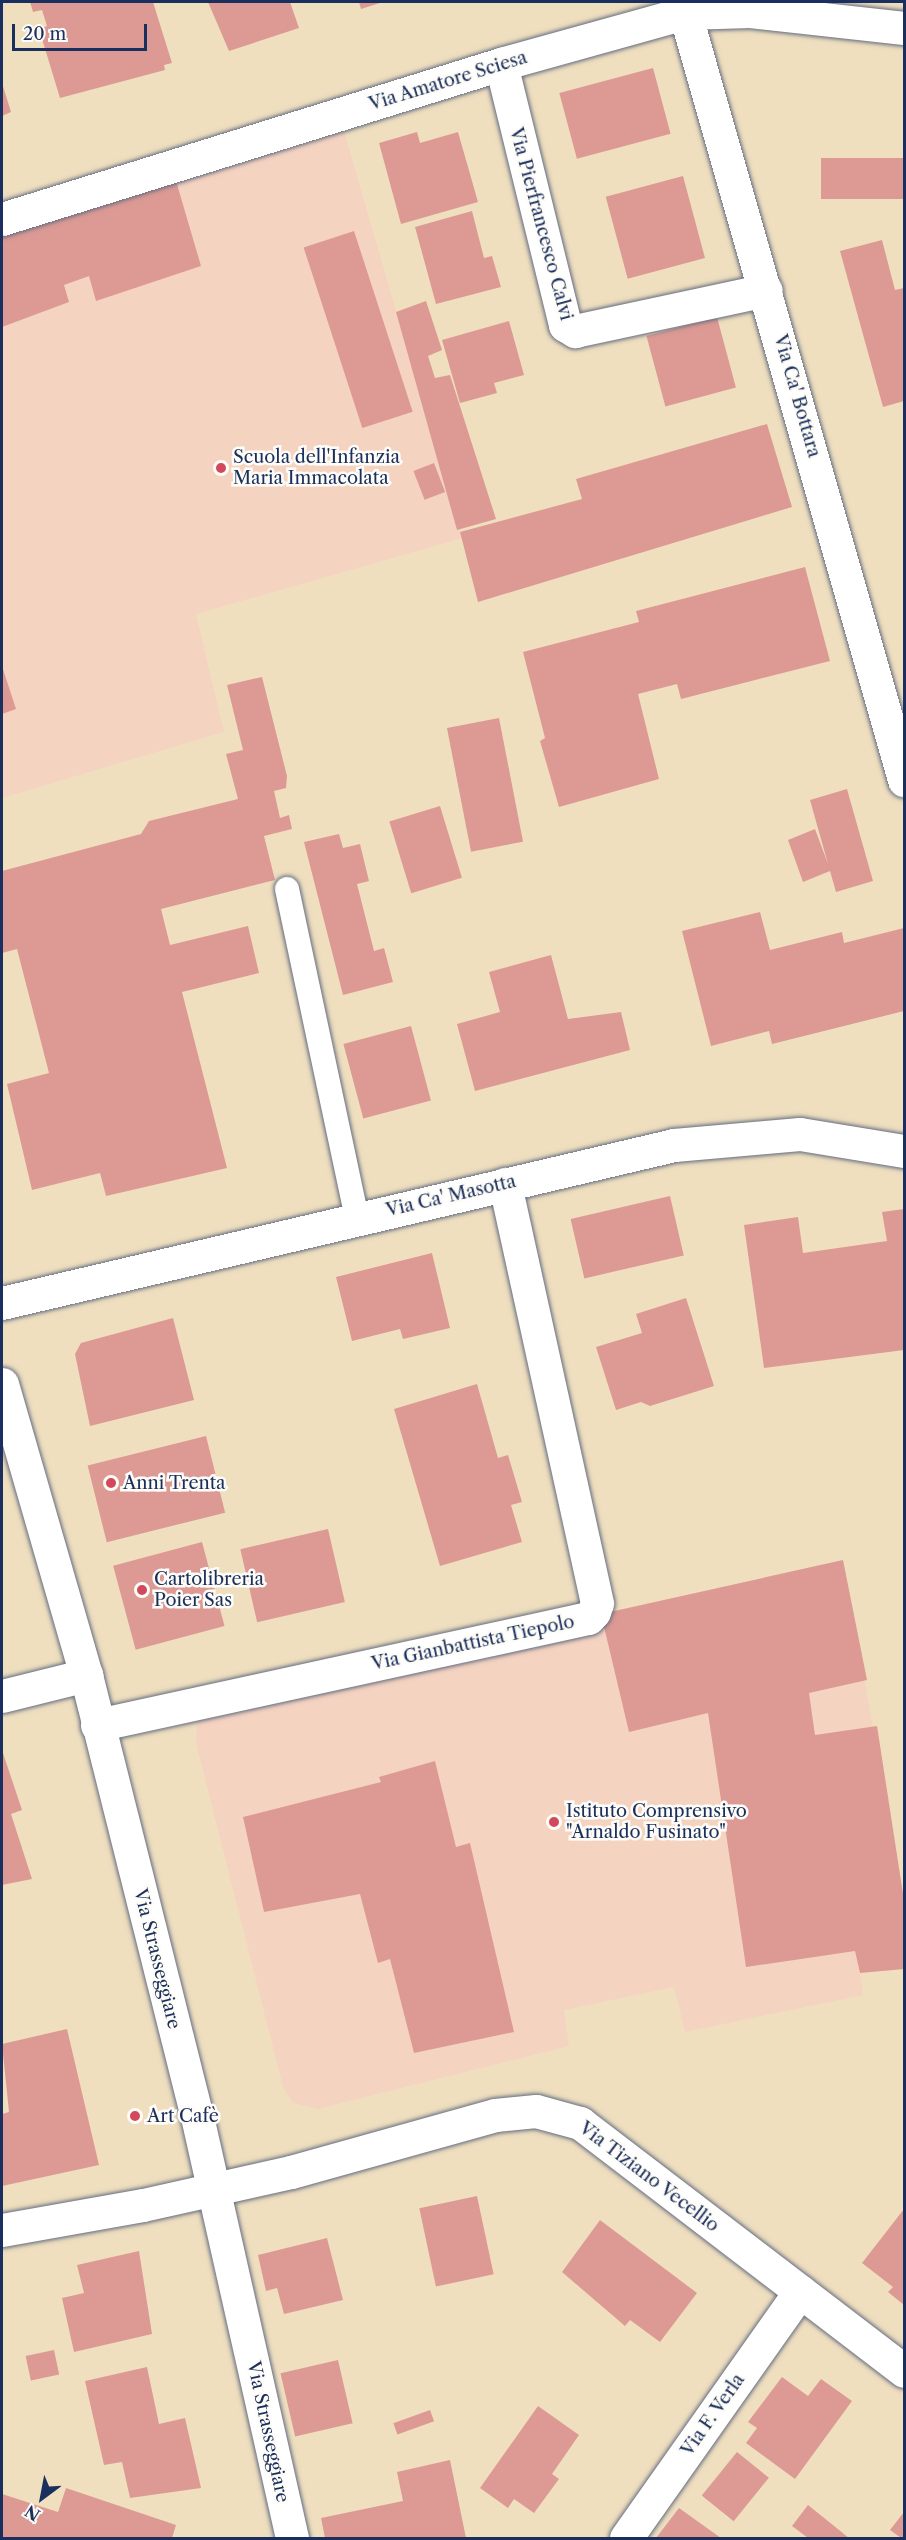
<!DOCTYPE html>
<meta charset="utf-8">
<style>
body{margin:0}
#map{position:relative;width:906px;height:2540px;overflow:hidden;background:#efdfbf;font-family:"Libre Caslon Text",serif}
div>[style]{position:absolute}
.built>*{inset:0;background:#f5d3c1}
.building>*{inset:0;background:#dd9a94;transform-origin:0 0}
.roads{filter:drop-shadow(0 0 2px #656d80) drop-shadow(0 0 2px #656d80)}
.lane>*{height:24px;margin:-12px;padding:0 12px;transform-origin:12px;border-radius:12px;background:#fff}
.street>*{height:33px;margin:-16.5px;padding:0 16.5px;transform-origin:16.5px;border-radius:16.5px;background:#fff}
.dots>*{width:16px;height:16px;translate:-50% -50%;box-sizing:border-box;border:3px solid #fdfcf7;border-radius:50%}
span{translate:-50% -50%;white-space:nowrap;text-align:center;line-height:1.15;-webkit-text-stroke:5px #fdfcf7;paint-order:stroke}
.street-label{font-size:18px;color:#1b2f5e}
.poi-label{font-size:18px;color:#1b2f5e}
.left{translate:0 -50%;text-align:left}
.frame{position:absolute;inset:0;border:3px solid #1b2f5e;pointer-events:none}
.north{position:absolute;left:12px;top:2468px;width:60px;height:60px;-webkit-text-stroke:4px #fdfcf7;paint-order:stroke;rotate:212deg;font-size:16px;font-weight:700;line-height:24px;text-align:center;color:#1b2f5e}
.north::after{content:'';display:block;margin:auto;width:21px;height:27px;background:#1b2f5e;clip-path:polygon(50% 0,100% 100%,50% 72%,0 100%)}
.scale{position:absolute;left:12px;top:24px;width:135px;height:27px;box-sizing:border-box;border:3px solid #1b2f5e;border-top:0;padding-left:8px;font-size:18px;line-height:21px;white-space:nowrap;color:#1b2f5e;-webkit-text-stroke:4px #fdfcf7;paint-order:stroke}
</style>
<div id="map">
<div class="built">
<i style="clip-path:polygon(341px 121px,462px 538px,196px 614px,224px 732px,2px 798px,2px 230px)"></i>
<i style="clip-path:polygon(843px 1560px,904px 1900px,904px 1969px,860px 1973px,863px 1995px,685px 2032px,674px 1987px,564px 2010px,569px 2046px,318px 2109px,293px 2103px,283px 2087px,196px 1743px,197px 1719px,601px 1614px)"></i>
</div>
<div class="building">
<i style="clip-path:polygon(30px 2px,153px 2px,172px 63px,164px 65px,165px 70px,60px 98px,39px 29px,47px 26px,42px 10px,33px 12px)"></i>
<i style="clip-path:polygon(208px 2px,290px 2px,299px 28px,229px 51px)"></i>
<i style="clip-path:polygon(359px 2px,383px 2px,361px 9px)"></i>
<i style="left:653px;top:68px;width:68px;height:97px;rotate:75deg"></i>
<i style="clip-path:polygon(2px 83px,11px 112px,2px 116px)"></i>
<i style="clip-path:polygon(417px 132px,420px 143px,458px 132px,478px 202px,401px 224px,379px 143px)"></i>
<i style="left:904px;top:158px;width:41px;height:83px;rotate:90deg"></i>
<i style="clip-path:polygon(174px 174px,201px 266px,96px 301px,89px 276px,64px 285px,69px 302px,2px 327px,2px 230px)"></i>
<i style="left:683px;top:176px;width:85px;height:80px;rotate:75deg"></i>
<i style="clip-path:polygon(472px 211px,484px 258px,492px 256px,501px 287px,436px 304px,415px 227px)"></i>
<i style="left:354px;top:231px;width:190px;height:53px;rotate:72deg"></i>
<i style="clip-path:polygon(882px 240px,895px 290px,904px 288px,904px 401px,883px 407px,840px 251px)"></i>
<i style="clip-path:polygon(426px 301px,442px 350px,428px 356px,435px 378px,450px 375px,496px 519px,457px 530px,396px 312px)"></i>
<i style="left:717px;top:317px;width:73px;height:73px;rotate:75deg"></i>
<i style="clip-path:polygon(509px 321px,524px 375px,494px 383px,497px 393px,460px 403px,442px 340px)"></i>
<i style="clip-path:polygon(767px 424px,792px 507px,478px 602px,460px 532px,582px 499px,576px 479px)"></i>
<i style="left:434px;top:463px;width:31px;height:22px;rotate:69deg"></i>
<i style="clip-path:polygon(805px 567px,830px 661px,681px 699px,677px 684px,638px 694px,659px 779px,559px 807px,540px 741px,545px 738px,523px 652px,639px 622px,636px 611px)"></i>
<i style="clip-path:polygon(2px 666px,16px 709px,2px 714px)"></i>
<i style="clip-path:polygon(262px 677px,287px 776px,286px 788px,274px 791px,280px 818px,289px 815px,292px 829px,264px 836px,275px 880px,161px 909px,170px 945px,248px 926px,259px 973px,182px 992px,227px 1168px,106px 1196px,100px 1173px,32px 1190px,7px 1084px,49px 1073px,17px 949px,2px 953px,2px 871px,141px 834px,149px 821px,238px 799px,226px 754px,243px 750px,227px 685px)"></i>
<i style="left:499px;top:718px;width:126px;height:53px;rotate:79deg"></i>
<i style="clip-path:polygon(847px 789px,873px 881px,836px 892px,830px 871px,803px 882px,788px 840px,815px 829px,828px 864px,810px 800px)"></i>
<i style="left:440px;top:806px;width:75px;height:53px;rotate:73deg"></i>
<i style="clip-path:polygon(339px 834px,343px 848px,360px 844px,369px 881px,357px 884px,374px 951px,384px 948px,393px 982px,343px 995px,304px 842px)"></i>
<i style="clip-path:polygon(760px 912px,770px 950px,842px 932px,844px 943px,904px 928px,904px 1011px,772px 1044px,769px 1031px,711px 1046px,682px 931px)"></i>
<i style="clip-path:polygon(551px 955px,568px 1019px,621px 1012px,630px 1050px,475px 1091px,457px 1024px,500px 1012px,489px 972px)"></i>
<i style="left:411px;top:1026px;width:77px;height:70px;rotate:75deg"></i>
<i style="left:670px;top:1196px;width:61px;height:102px;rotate:77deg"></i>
<i style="clip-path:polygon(904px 1209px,904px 1350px,764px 1368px,744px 1225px,798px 1217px,803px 1253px,887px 1241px,882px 1212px)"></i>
<i style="clip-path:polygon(432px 1253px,450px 1328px,403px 1339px,400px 1329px,352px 1341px,336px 1277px)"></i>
<i style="clip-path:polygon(686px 1298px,714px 1386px,650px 1406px,641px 1402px,616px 1410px,596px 1347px,642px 1333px,636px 1314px)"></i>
<i style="clip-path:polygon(173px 1318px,194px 1400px,90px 1426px,75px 1354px,81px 1343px)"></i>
<i style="clip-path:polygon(477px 1384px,498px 1458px,508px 1455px,522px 1502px,511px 1505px,522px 1542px,440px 1566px,394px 1409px)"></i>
<i style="left:206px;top:1436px;width:79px;height:122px;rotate:76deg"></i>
<i style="left:328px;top:1529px;width:75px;height:90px;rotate:77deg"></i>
<i style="left:202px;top:1542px;width:87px;height:92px;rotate:75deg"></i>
<i style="clip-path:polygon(843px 1560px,867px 1680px,809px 1693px,815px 1735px,877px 1726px,904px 1900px,904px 1969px,860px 1973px,855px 1951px,746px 1967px,708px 1713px,629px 1732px,601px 1614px)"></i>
<i style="clip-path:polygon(2px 1750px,22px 1810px,11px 1814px,32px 1879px,2px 1885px)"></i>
<i style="clip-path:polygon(435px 1761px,456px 1847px,470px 1843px,514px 2032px,414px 2053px,390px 1959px,378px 1963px,360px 1894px,264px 1912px,243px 1817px,381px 1782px,379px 1777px)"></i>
<i style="clip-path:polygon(67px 2029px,99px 2165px,2px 2186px,2px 2114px,9px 2112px,2px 2044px)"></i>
<i style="left:477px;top:2196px;width:80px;height:59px;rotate:78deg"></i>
<i style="clip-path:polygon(904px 2209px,904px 2305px,888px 2292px,893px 2287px,862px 2263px)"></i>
<i style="clip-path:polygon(600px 2220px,697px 2293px,660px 2342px,630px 2320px,625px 2326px,562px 2272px)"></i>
<i style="clip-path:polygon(327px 2238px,343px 2300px,284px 2314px,277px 2288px,266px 2291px,258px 2255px)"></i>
<i style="clip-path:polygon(139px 2251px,152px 2334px,74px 2352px,62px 2298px,84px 2293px,77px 2265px)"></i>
<i style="left:54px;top:2350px;width:25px;height:29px;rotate:78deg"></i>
<i style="left:338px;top:2360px;width:65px;height:59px;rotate:77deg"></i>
<i style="clip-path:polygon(147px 2367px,159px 2424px,185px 2418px,201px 2488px,130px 2498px,122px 2462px,104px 2465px,85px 2381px)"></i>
<i style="clip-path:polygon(782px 2377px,808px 2396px,821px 2379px,852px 2401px,795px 2479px,746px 2443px,757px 2428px,748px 2422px)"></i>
<i style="clip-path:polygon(538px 2406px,579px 2435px,552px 2474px,559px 2479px,534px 2513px,514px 2499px,508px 2508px,480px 2488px)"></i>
<i style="left:430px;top:2410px;width:12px;height:39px;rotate:70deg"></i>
<i style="left:737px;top:2452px;width:41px;height:56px;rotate:39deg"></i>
<i style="clip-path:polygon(450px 2460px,466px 2538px,325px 2538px,321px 2518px,403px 2501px,397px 2472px)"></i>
<i style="clip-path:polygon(66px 2488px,176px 2525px,172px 2538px,2px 2538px,2px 2494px,58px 2512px)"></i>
<i style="clip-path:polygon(808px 2505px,849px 2538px,808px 2538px,792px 2526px)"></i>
<i style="clip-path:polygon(679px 2508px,721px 2538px,656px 2538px)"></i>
<i style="clip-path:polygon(904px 2512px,904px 2538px,901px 2538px,890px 2530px)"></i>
</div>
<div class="roads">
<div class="lane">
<i style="left:287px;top:889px;width:336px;rotate:78deg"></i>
</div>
<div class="street">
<i style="left:685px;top:13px;width:798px;rotate:74.06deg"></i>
<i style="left:501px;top:64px;width:269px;rotate:76.2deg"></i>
<i style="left:565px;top:325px;width:12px;rotate:31deg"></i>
<i style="left:575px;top:331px;width:195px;rotate:-12.1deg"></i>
<i style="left:2px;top:219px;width:523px;rotate:-17.26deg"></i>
<i style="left:501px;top:64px;width:191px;rotate:-15.5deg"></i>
<i style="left:685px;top:13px;width:65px;rotate:-1.8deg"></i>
<i style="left:750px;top:11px;width:155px;rotate:6.3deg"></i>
<i style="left:2px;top:1303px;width:690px;rotate:-13.23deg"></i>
<i style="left:674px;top:1145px;width:126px;rotate:-5deg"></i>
<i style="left:800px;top:1134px;width:105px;rotate:9.3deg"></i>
<i style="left:2px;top:1384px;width:303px;rotate:73.9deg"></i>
<i style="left:86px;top:1675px;width:451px;rotate:75.9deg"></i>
<i style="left:196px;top:2112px;width:437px;rotate:77.3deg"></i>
<i style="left:2px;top:1696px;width:87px;rotate:-14deg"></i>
<i style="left:97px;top:1725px;width:503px;rotate:-12.29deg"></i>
<i style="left:588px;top:1618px;width:8px;rotate:-45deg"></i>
<i style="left:594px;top:1612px;width:9px;rotate:-72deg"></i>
<i style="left:597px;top:1603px;width:429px;rotate:-102.4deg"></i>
<i style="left:2px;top:2230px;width:143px;rotate:-10.1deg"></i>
<i style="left:143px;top:2205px;width:152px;rotate:-12.6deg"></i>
<i style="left:291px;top:2172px;width:212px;rotate:-15.6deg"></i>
<i style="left:495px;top:2115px;width:41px;rotate:-5.6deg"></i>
<i style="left:536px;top:2111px;width:46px;rotate:15.3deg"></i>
<i style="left:580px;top:2123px;width:408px;rotate:37.4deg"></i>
<i style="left:626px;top:2538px;width:302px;rotate:-54.8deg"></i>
</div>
</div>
<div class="dots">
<i style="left:221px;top:468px;background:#d1495b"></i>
<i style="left:111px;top:1483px;background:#d1495b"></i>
<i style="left:142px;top:1590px;background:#d1495b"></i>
<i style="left:554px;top:1822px;background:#d1495b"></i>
<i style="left:135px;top:2116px;background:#d1495b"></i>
</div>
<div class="street-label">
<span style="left:448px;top:81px;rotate:-17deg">Via Amatore Sciesa</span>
<span style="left:541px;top:224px;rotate:75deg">Via Pierfrancesco Calvi</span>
<span style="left:797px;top:396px;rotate:74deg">Via Ca' Bottara</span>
<span style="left:451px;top:1196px;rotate:-13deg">Via Ca' Masotta</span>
<span style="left:473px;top:1643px;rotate:-12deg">Via Gianbattista Tiepolo</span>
<span style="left:157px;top:1959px;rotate:76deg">Via Strasseggiare</span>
<span style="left:649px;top:2177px;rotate:37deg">Via Tiziano Vecellio</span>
<span style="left:713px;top:2415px;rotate:-55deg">Via F. Verla</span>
<span style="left:268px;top:2432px;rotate:78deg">Via Strasseggiare</span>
</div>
<div class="poi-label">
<span class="left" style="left:233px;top:468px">Scuola dell'Infanzia<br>Maria Immacolata</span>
<span class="left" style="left:123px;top:1483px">Anni Trenta</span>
<span class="left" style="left:154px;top:1590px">Cartolibreria<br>Poier Sas</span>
<span class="left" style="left:566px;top:1822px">Istituto Comprensivo<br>"Arnaldo Fusinato"</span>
<span class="left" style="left:147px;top:2116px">Art Cafè</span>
</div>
<div class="frame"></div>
<div class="north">N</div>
<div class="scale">20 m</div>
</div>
